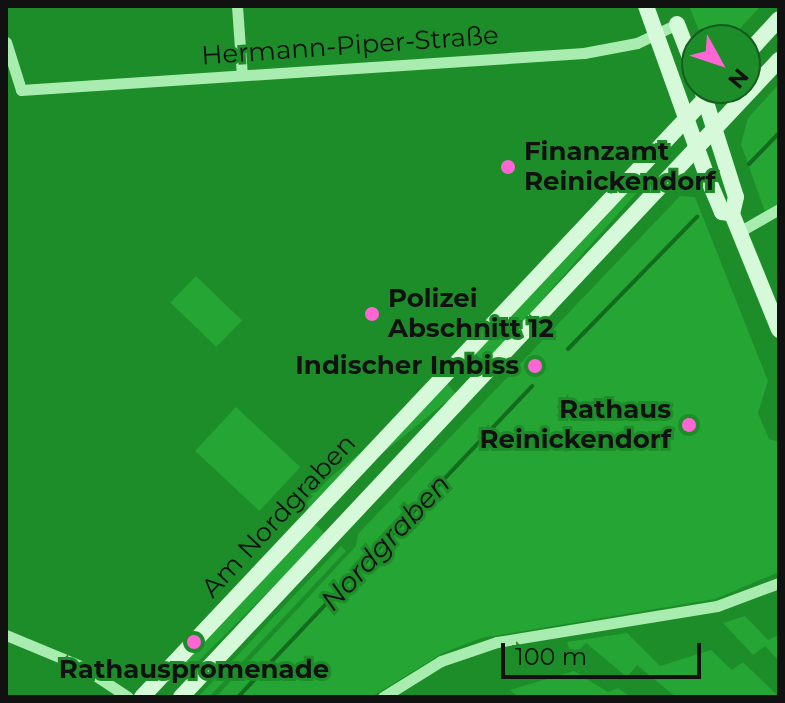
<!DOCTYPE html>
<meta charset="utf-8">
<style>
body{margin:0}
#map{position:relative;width:785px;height:703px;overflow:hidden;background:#1c8d29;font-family:Montserrat,sans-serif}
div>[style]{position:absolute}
.green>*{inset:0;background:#25a533;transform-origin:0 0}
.stream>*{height:4px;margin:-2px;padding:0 2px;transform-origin:2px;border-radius:2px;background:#136b1e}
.street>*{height:11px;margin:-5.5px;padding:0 5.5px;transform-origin:5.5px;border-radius:5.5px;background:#a8edaf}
.secondary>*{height:16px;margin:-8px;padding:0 8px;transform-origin:8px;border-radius:8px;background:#d5f9d9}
.dots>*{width:22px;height:22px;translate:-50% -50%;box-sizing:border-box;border:4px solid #1c8d29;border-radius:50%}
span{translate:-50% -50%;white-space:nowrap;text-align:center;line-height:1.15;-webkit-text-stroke:6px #1c8d29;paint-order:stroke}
.street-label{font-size:26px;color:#111}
.poi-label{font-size:26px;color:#111;font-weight:700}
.left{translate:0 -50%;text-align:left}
.right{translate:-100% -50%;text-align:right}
.water-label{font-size:28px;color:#111;font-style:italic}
.frame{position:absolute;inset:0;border:8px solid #111;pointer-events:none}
.north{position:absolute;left:681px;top:24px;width:80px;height:80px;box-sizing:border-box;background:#1c8d29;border:2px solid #185b1f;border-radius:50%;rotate:130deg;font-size:22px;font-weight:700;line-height:32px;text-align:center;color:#111}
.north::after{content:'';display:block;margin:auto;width:28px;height:36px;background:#fe66d5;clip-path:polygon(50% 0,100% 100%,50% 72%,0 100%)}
.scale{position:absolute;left:501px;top:643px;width:200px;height:36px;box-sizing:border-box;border:4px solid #111;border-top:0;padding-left:10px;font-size:24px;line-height:28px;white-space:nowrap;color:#111;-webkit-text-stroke:6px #1c8d29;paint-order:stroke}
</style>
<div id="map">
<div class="green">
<i style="clip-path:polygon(689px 6px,761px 6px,729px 40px,703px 40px)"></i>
<i style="clip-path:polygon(779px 84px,779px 202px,765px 212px,741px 144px,748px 118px)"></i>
<i style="clip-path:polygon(646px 173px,649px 179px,486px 363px,474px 353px)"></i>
<i style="clip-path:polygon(680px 196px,695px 197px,768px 381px,758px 413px,769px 439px,779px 442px,779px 572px,715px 599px,481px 638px,443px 653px,371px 697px,216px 697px,356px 546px,358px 534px)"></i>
<i style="left:196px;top:276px;width:64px;height:37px;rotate:44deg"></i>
<i style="left:447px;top:383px;width:14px;height:186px;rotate:51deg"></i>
<i style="left:236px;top:407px;width:88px;height:60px;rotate:43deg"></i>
<i style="left:314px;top:523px;width:16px;height:215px;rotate:45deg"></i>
<i style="clip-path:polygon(341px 546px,346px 551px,209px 697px,198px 697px)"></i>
<i style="clip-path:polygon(745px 616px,768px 640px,779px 635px,779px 661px,765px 646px,753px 655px,723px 623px)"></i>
<i style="clip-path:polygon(627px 633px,660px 666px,711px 650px,732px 670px,743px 662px,779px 697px,676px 697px,637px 665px,627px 677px,586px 643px,572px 657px,567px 642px)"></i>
<i style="clip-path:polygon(574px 671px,608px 692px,618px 688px,631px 697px,518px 697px,510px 690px)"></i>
</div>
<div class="stream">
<i style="left:749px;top:164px;width:43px;rotate:-45.9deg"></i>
<i style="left:568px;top:349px;width:185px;rotate:-45.7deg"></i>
<i style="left:238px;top:697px;width:428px;rotate:-46.6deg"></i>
</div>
<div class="street">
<i style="left:237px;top:6px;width:69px;rotate:85.9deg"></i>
<i style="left:6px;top:42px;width:50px;rotate:72.6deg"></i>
<i style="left:21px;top:90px;width:564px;rotate:-3.76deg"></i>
<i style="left:584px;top:53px;width:54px;rotate:-10.7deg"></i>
<i style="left:637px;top:43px;width:44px;rotate:-25.4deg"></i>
<i style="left:739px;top:232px;width:46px;rotate:-29.9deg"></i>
<i style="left:6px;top:635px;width:81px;rotate:22.5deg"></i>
<i style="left:81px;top:666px;width:56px;rotate:33.4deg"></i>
<i style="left:383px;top:697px;width:68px;rotate:-31.8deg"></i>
<i style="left:441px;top:661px;width:59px;rotate:-18.7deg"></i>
<i style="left:497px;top:642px;width:223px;rotate:-9.3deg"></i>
<i style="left:717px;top:606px;width:66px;rotate:-20.4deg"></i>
</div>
<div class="secondary">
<i style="left:646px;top:6px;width:184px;rotate:70.3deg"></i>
<i style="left:708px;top:179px;width:36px;rotate:67deg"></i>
<i style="left:722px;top:212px;width:10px;rotate:11deg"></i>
<i style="left:677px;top:24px;width:55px;rotate:68.6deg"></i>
<i style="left:745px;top:56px;width:50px;rotate:-47.4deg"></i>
<i style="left:702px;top:90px;width:112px;rotate:72.4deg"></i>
<i style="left:736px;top:197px;width:17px;rotate:103deg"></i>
<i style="left:732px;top:214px;width:125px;rotate:67.9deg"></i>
<i style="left:142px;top:697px;width:836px;rotate:-46.74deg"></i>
<i style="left:181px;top:697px;width:874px;rotate:-46.81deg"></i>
</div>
<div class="dots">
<i style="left:508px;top:167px;background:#fe66d5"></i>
<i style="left:372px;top:314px;background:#fe66d5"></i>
<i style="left:535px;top:366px;background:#fe66d5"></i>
<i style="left:689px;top:425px;background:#fe66d5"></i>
<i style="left:194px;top:642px;background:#fe66d5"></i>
</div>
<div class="street-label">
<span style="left:350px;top:46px;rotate:-4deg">Hermann-Piper-Straße</span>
<span style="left:279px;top:516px;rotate:-47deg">Am Nordgraben</span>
</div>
<div class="poi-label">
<span class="left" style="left:524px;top:167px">Finanzamt<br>Reinickendorf</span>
<span class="left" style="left:388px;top:314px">Polizei<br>Abschnitt 12</span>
<span class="right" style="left:519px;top:366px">Indischer Imbiss</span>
<span class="right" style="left:671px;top:425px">Rathaus<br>Reinickendorf</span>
<span style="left:194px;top:670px">Rathauspromenade</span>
</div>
<div class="water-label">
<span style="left:385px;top:542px;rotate:-47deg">Nordgraben</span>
</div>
<div class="frame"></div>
<div class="north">N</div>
<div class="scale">100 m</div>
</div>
